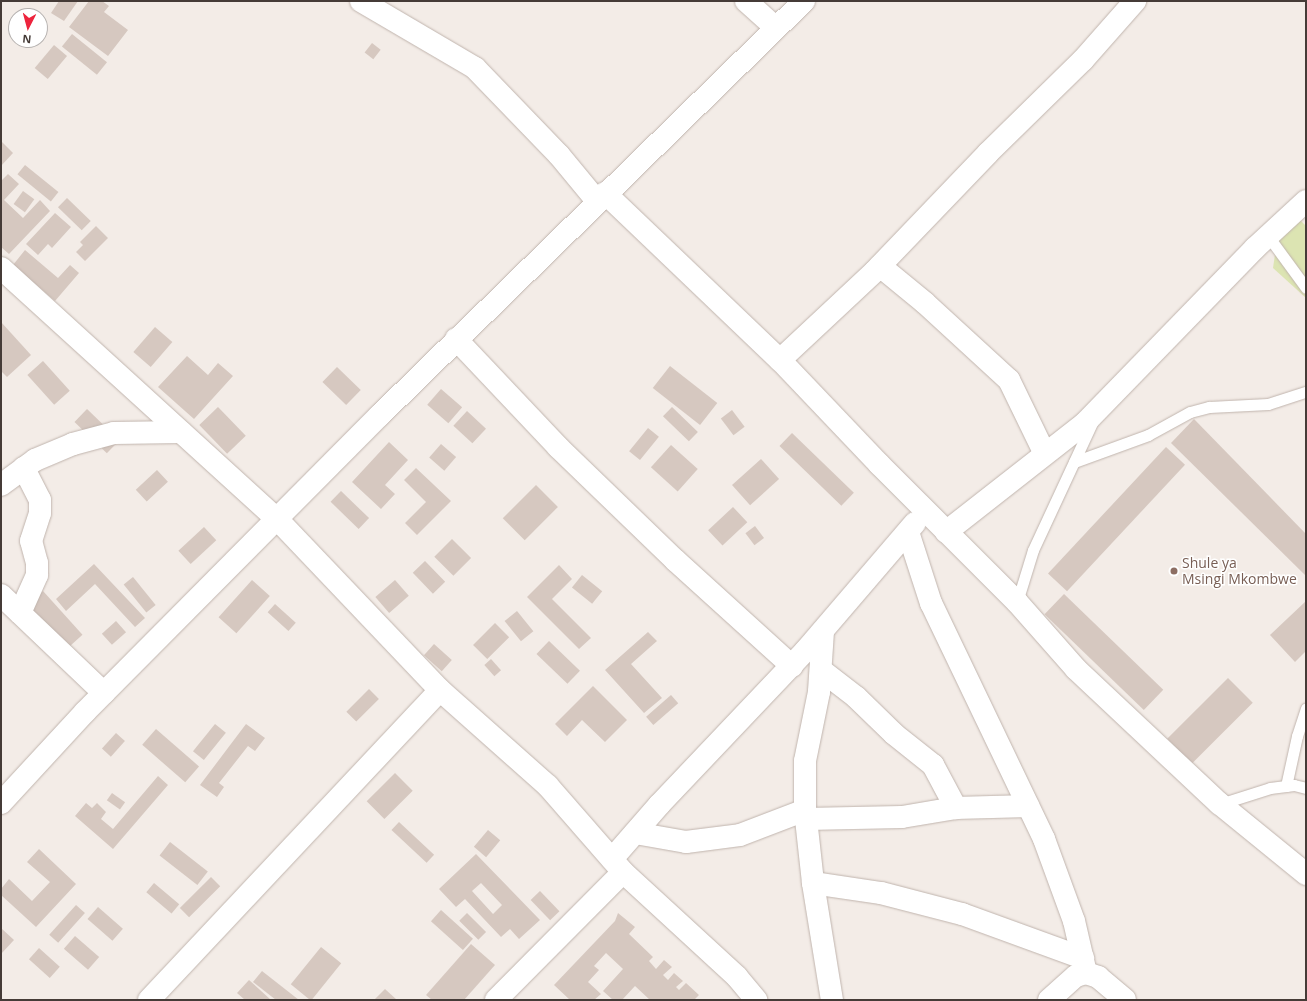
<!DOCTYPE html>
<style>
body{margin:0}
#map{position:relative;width:1307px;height:1001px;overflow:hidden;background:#f3ece7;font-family:"Open Sans",sans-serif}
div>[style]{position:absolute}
.green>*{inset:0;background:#dce4b2}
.building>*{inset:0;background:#d6c8c0;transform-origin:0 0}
.roads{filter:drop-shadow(0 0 1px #c0b4ad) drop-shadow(0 0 1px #c0b4ad)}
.lane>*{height:11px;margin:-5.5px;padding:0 5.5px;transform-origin:5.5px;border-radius:5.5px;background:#fff}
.street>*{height:22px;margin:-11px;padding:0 11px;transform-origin:11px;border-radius:11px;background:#fff}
.dots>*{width:11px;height:11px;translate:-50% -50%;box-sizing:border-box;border:2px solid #fff;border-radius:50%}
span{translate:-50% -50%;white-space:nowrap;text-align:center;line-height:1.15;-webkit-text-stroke:3px #fff;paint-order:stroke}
.education-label{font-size:14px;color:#785e54}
.left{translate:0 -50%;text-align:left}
.frame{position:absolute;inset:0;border:2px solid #453b37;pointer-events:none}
.north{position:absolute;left:8px;top:8px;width:40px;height:40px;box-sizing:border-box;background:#fff;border:1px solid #b5b1af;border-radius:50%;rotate:186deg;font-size:11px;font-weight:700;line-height:16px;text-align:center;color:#453b37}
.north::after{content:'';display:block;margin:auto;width:14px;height:18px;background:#ed243d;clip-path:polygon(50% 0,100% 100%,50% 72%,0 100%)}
</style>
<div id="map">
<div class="green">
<i style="clip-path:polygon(1299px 219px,1306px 226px,1306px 298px,1273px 268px,1278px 234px)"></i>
</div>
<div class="building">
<i style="clip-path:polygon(59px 1px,78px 1px,64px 21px,51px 13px)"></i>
<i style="clip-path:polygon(89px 1px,102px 1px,109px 6px,104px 12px,128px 30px,108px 56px,69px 27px)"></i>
<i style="left:72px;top:34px;width:45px;height:16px;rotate:39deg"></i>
<i style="left:372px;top:43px;width:11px;height:12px;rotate:38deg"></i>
<i style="left:54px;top:45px;width:17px;height:30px;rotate:40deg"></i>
<i style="clip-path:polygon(1px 141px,13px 153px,1px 166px)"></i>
<i style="left:25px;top:165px;width:43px;height:12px;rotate:39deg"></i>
<i style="clip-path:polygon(8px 174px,19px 184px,4px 200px,23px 218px,40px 200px,50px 211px,9px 254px,1px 247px,1px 181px)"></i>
<i style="left:23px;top:191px;width:14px;height:16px;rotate:36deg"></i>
<i style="left:67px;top:198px;width:33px;height:13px;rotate:44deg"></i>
<i style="clip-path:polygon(55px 213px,71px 227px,52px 248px,48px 244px,38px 255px,26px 244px)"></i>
<i style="clip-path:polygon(96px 226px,108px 238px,85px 261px,76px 252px,83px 245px,80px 242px)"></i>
<i style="clip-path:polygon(25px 250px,58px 278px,70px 265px,79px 273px,55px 301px,13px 265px)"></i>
<i style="clip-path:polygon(1px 322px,31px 355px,7px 377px,1px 371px)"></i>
<i style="left:155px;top:327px;width:23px;height:33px;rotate:41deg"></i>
<i style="clip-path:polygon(187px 356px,208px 375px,218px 363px,233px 376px,194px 419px,158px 387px)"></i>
<i style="left:43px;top:361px;width:40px;height:21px;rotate:48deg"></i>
<i style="left:670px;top:366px;width:60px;height:28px;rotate:38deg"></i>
<i style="left:337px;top:367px;width:33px;height:21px;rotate:44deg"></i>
<i style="left:441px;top:389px;width:28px;height:21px;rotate:41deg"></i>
<i style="left:218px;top:407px;width:40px;height:26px;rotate:46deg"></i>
<i style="left:672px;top:407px;width:36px;height:13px;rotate:44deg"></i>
<i style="left:87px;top:409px;width:45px;height:18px;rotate:44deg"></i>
<i style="left:732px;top:410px;width:21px;height:14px;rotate:53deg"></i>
<i style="left:467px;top:411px;width:26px;height:20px;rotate:43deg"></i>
<i style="clip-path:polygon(1194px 419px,1306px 534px,1306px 576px,1171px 443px)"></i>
<i style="left:648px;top:428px;width:14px;height:30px;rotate:39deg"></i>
<i style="left:792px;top:433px;width:86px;height:18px;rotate:44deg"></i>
<i style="clip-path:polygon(389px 442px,408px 460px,385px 485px,395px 494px,381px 509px,352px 482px)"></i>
<i style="left:441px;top:444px;width:20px;height:18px;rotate:41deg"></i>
<i style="left:671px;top:445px;width:36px;height:30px;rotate:42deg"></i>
<i style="left:1166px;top:447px;width:26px;height:173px;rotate:43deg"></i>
<i style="left:761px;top:459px;width:27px;height:39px;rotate:48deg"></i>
<i style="clip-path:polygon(416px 468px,451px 501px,417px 535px,405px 523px,426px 502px,404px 480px)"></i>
<i style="left:157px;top:470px;width:16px;height:29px;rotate:47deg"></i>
<i style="left:536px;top:485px;width:31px;height:47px;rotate:45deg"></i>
<i style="left:341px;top:491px;width:39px;height:15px;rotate:44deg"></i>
<i style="left:733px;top:507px;width:21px;height:34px;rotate:47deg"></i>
<i style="left:755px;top:526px;width:15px;height:12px;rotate:53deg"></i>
<i style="left:204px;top:527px;width:18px;height:35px;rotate:47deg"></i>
<i style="left:452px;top:539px;width:27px;height:25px;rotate:45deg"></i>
<i style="left:425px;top:561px;width:29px;height:17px;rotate:46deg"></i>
<i style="clip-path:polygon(94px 564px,145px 618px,135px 627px,95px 584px,66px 611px,56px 599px)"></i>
<i style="clip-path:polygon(559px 565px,572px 579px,552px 599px,591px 638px,579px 649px,527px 597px)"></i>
<i style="left:582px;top:575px;width:26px;height:16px;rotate:39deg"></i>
<i style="left:133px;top:577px;width:36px;height:12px;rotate:51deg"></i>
<i style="left:252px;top:580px;width:24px;height:50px;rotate:42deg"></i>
<i style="left:395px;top:580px;width:21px;height:26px;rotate:49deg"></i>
<i style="left:43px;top:591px;width:59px;height:28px;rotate:48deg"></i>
<i style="left:1064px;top:594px;width:138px;height:28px;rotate:44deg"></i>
<i style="clip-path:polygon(1306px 601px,1306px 651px,1295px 662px,1270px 635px)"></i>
<i style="left:275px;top:604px;width:28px;height:11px;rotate:42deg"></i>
<i style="left:517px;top:611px;width:26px;height:16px;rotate:51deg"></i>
<i style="left:116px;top:621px;width:15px;height:19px;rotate:48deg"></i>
<i style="left:495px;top:623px;width:20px;height:31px;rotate:45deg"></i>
<i style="clip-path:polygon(648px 632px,657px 641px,631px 664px,662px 698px,644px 713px,605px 670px)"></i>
<i style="left:549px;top:641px;width:43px;height:18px;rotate:44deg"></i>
<i style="left:434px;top:644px;width:24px;height:15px;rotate:42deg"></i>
<i style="left:491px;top:659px;width:15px;height:9px;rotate:48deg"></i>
<i style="left:1228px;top:678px;width:35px;height:86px;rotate:45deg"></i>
<i style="clip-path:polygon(593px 686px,627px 720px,605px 742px,582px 720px,567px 736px,555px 724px)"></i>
<i style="left:369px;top:689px;width:14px;height:32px;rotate:45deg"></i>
<i style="left:671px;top:695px;width:11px;height:33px;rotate:49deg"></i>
<i style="left:215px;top:724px;width:14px;height:35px;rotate:39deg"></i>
<i style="clip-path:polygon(246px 724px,265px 738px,255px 751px,248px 746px,219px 783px,224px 787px,217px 797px,200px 785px)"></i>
<i style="left:156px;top:729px;width:57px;height:21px;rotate:41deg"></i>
<i style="left:116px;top:733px;width:12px;height:21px;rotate:42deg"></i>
<i style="left:395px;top:773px;width:25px;height:40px;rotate:45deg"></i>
<i style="clip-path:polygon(158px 776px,168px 785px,113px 849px,75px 816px,86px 803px,92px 808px,97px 803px,106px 812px,101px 819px,113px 829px)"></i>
<i style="left:112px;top:793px;width:16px;height:9px;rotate:35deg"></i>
<i style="left:399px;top:822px;width:48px;height:11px;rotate:43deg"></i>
<i style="left:488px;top:830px;width:16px;height:22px;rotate:40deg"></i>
<i style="left:170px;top:842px;width:48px;height:17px;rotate:38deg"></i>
<i style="clip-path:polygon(39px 849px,76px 884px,36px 927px,1px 895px,1px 889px,9px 879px,32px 901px,50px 882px,27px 862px)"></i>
<i style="clip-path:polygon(evenodd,476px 854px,540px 920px,519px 939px,510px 929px,501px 937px,465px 899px,456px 907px,439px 889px,476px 854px,481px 883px,502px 905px,493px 914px,472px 891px,481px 883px)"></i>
<i style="left:211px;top:877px;width:13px;height:44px;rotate:45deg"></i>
<i style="left:154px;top:883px;width:33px;height:12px;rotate:40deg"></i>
<i style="left:540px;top:891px;width:28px;height:13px;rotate:46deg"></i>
<i style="left:76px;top:905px;width:12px;height:40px;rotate:42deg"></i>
<i style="left:98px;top:907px;width:33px;height:16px;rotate:41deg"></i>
<i style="left:441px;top:910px;width:43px;height:15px;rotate:42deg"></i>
<i style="left:467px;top:913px;width:27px;height:11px;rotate:45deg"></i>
<i style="clip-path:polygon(618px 913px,635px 927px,629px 934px,653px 957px,649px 961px,656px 969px,664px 960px,672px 967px,663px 975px,668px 980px,674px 973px,683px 981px,676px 987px,679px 990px,686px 983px,699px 995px,694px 1000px,650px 1000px,635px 986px,622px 1000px,613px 1000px,603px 991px,623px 969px,606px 953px,594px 966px,599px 970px,588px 982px,601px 994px,594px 1000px,570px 1000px,554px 985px,615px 921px)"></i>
<i style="clip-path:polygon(1px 928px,14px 940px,1px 954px)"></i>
<i style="left:75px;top:936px;width:32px;height:17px;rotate:41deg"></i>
<i style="clip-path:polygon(471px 944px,495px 965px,464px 1000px,432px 1000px,426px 995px)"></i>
<i style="left:321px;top:947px;width:26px;height:48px;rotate:39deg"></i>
<i style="left:39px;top:948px;width:28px;height:15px;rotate:42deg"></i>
<i style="clip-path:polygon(262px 971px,299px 1000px,276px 1000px,253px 982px)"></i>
<i style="clip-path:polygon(249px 980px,271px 1000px,245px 1000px,237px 993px)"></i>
<i style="clip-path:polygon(385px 989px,397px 1000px,374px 1000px)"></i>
</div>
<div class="roads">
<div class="lane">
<i style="left:1268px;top:236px;width:64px;rotate:53.8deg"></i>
<i style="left:1074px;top:462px;width:79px;rotate:-20deg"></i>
<i style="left:1148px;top:435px;width:48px;rotate:-28.7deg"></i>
<i style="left:1190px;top:412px;width:20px;rotate:-15deg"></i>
<i style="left:1209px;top:407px;width:59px;rotate:-2.9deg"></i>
<i style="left:1268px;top:404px;width:40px;rotate:-18deg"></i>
<i style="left:1017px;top:602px;width:54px;rotate:-72.9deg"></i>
<i style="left:1033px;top:550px;width:140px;rotate:-65.1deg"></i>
<i style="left:1286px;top:786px;width:51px;rotate:-77.6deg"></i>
<i style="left:1297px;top:736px;width:29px;rotate:-72deg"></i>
<i style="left:1220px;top:804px;width:52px;rotate:-17.7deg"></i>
<i style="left:1270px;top:788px;width:24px;rotate:-7deg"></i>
<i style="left:1294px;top:785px;width:12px;rotate:14deg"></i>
</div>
<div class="street">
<i style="left:361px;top:1px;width:132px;rotate:30.4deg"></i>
<i style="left:475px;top:68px;width:121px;rotate:46deg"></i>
<i style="left:559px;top:155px;width:60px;rotate:50.4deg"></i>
<i style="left:746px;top:1px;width:40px;rotate:42deg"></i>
<i style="left:605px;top:193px;width:242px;rotate:43.7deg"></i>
<i style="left:780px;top:360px;width:144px;rotate:46.4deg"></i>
<i style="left:879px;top:464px;width:195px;rotate:45deg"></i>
<i style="left:1017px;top:602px;width:89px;rotate:48.6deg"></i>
<i style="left:1076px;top:669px;width:197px;rotate:43.2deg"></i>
<i style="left:1220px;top:804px;width:111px;rotate:39.1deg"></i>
<i style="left:880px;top:266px;width:58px;rotate:39.4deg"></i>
<i style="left:925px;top:303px;width:114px;rotate:42.5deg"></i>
<i style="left:1009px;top:380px;width:82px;rotate:64.1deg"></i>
<i style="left:1px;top:268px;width:373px;rotate:42.3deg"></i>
<i style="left:277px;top:519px;width:236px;rotate:46.4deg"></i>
<i style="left:440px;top:690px;width:144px;rotate:41.6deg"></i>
<i style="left:548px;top:786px;width:114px;rotate:48.9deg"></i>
<i style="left:623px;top:872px;width:155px;rotate:42.6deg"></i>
<i style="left:737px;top:977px;width:30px;rotate:50deg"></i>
<i style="left:456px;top:339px;width:149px;rotate:46.6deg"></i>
<i style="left:558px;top:447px;width:163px;rotate:44deg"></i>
<i style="left:675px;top:560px;width:158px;rotate:42.2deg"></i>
<i style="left:780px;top:360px;width:130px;rotate:-43.1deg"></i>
<i style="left:875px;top:271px;width:163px;rotate:-46.2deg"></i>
<i style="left:988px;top:153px;width:133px;rotate:-44.4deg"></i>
<i style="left:1083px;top:60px;width:79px;rotate:-48.6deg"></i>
<i style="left:1px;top:485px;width:42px;rotate:-36.3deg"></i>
<i style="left:35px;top:460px;width:41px;rotate:-22.8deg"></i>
<i style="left:73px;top:444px;width:42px;rotate:-15deg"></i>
<i style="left:114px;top:433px;width:67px;rotate:-0.9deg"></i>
<i style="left:908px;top:532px;width:75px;rotate:72.1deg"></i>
<i style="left:931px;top:603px;width:262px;rotate:64.4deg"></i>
<i style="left:1044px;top:839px;width:87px;rotate:69.9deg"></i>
<i style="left:1074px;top:921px;width:53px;rotate:77deg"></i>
<i style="left:946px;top:532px;width:177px;rotate:-38.1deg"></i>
<i style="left:1085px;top:423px;width:244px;rotate:-45.8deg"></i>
<i style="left:1255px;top:248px;width:69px;rotate:-42.7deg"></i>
<i style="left:1px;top:595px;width:142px;rotate:43.6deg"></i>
<i style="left:20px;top:613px;width:42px;rotate:-65.9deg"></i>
<i style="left:37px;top:575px;width:12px;rotate:-90deg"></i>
<i style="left:37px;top:563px;width:23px;rotate:-105deg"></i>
<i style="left:31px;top:541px;width:29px;rotate:-72deg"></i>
<i style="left:40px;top:513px;width:13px;rotate:-90deg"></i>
<i style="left:40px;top:500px;width:36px;rotate:-117deg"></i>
<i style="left:823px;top:631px;width:61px;rotate:93.8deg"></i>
<i style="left:819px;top:692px;width:70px;rotate:101.5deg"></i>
<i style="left:805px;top:761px;width:49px;rotate:90deg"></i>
<i style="left:805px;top:810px;width:73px;rotate:83.7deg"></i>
<i style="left:813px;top:883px;width:119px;rotate:80.8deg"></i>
<i style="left:821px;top:670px;width:44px;rotate:37.6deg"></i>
<i style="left:856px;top:697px;width:53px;rotate:44.2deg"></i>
<i style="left:894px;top:734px;width:50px;rotate:38.5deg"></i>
<i style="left:933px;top:765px;width:49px;rotate:61.9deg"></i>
<i style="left:1px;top:803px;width:124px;rotate:-47.3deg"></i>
<i style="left:85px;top:712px;width:417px;rotate:-45.2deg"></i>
<i style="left:379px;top:416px;width:594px;rotate:-44.32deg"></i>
<i style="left:806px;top:819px;width:96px;rotate:-1.2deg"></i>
<i style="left:902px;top:817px;width:55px;rotate:-9.5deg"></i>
<i style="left:956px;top:808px;width:72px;rotate:-1.6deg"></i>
<i style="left:635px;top:833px;width:52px;rotate:10deg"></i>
<i style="left:686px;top:842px;width:54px;rotate:-7.4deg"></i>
<i style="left:740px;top:835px;width:70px;rotate:-21deg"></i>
<i style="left:612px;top:859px;width:72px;rotate:-49deg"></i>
<i style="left:659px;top:805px;width:214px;rotate:-46.5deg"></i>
<i style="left:806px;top:650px;width:167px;rotate:-49.4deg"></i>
<i style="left:813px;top:883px;width:69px;rotate:8.4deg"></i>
<i style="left:881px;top:893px;width:84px;rotate:14.5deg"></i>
<i style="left:962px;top:914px;width:129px;rotate:20deg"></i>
<i style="left:149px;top:1000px;width:425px;rotate:-46.8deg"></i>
<i style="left:496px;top:1000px;width:180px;rotate:-45.2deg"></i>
<i style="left:1049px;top:1000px;width:36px;rotate:-42deg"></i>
<i style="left:1076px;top:976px;width:10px;rotate:-17deg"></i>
<i style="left:1086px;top:973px;width:13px;rotate:18deg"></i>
<i style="left:1098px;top:977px;width:35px;rotate:40deg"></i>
</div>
</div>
<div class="dots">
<i style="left:1174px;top:571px;background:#8d6e63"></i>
</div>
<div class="education-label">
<span class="left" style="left:1182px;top:571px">Shule ya<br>Msingi Mkombwe</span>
</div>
<div class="frame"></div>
<div class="north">N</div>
</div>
